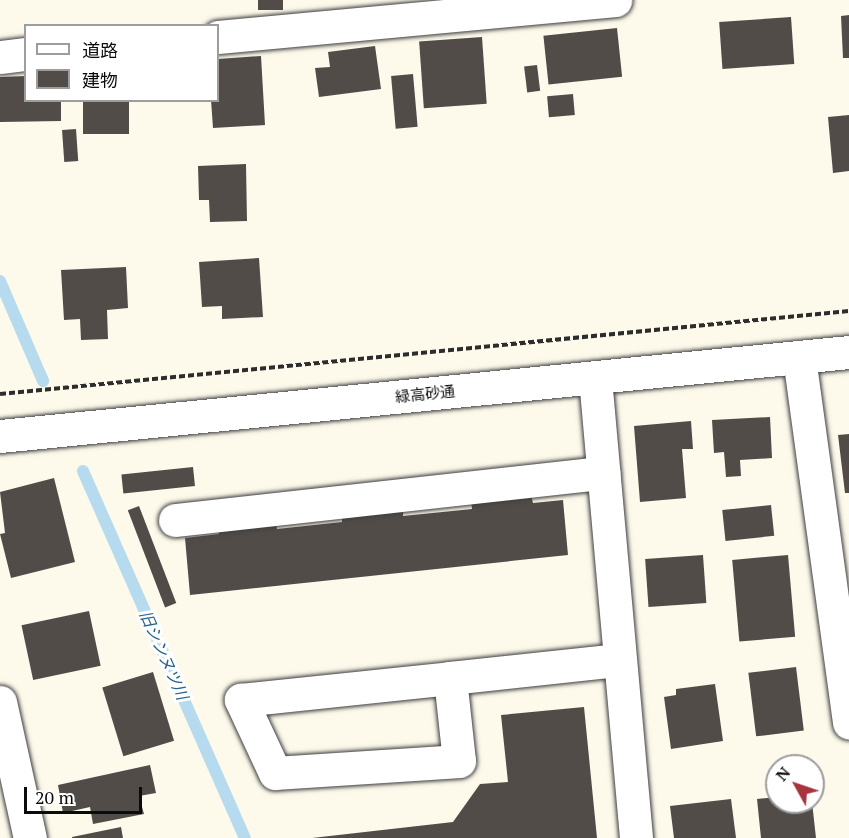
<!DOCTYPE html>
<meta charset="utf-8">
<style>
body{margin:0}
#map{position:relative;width:849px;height:838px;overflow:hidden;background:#fdf9eb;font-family:"PT Serif","Noto Sans JP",serif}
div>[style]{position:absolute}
.stream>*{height:12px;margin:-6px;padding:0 6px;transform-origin:6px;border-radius:6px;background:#b6dbee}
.building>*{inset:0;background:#524c49;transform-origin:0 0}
.path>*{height:4px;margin-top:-2px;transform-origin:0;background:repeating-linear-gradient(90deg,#2d2d2d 0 6px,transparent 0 9px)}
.roads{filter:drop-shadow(0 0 2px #3e3e3e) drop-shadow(0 0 2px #3e3e3e)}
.minor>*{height:33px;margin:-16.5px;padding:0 16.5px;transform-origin:16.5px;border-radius:16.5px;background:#fff}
span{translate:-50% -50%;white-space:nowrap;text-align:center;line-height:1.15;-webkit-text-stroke:6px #fff;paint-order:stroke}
.street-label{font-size:15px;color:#0b0b0b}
.water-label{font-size:16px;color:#24638d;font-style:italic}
.legend{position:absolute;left:24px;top:24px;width:195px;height:78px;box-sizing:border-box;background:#fff;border:2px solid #9d9d9d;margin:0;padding:8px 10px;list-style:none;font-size:18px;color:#0b0b0b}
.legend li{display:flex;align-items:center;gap:12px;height:30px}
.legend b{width:30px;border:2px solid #9d9d9d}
.north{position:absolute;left:765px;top:754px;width:60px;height:60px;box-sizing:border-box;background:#fff;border:2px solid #9d9d9d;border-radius:50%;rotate:310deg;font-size:16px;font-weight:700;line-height:24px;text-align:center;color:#0b0b0b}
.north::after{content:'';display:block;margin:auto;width:21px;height:27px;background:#a9343e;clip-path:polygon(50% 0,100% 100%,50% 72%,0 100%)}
.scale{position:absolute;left:24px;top:787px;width:118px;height:27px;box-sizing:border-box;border:3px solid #0b0b0b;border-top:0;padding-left:8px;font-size:18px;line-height:21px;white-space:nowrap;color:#0b0b0b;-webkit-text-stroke:4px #fff;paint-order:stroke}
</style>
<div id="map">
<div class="stream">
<i style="left:0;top:281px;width:109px;rotate:66.7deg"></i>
<i style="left:83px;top:471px;width:401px;rotate:66.2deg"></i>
</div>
<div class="building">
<i style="left:258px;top:0;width:25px;height:10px"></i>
<i style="clip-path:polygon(849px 15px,849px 58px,843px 58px,841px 16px)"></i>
<i style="left:791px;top:17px;width:47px;height:72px;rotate:86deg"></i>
<i style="left:617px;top:28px;width:49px;height:74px;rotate:84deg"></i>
<i style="left:482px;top:37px;width:67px;height:63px;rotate:86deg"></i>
<i style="clip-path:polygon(375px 46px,381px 89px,319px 97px,315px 68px,330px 67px,328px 52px)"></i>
<i style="clip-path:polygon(261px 56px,265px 125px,213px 128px,211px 100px,218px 100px,218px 59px)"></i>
<i style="left:537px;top:65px;width:26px;height:13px;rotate:83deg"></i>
<i style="left:413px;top:74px;width:53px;height:22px;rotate:85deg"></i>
<i style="clip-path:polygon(26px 76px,26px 100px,61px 100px,61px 121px,0 122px,0 77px)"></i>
<i style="left:573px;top:94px;width:21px;height:26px;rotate:85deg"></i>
<i style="left:83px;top:100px;width:46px;height:34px"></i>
<i style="clip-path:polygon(849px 115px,849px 171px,833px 173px,828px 117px)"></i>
<i style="left:76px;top:129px;width:32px;height:14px;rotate:86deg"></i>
<i style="clip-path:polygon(246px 164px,247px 221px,210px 222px,209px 200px,199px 200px,198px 166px)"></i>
<i style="clip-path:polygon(259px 258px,263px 317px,222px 319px,222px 306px,202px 307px,199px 262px)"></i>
<i style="clip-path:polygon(126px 267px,128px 308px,107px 310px,108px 339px,81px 340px,80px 319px,64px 320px,61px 270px)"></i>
<i style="clip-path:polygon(770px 417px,772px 458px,740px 460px,741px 476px,726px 477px,724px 452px,714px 453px,712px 420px)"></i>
<i style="clip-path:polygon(691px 421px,693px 449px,682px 449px,686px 498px,640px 502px,634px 426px)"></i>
<i style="clip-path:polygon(849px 434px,849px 493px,845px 493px,838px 435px)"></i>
<i style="left:193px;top:467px;width:19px;height:72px;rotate:84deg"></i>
<i style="clip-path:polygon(54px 478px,75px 562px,11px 578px,0 534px,5px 533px,0 492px)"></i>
<i style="clip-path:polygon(531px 495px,533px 503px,563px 500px,568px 555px,190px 595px,185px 538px,219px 534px,218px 528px,276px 522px,277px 529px,342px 522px,342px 516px,403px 510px,403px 516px,472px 509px,471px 501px)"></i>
<i style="left:771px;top:505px;width:31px;height:49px;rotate:84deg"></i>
<i style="left:139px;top:506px;width:104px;height:12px;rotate:69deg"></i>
<i style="left:703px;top:555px;width:48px;height:58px;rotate:86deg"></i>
<i style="left:788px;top:555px;width:82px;height:56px;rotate:85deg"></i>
<i style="left:89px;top:611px;width:56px;height:69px;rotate:78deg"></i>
<i style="left:796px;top:667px;width:64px;height:48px;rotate:83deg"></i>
<i style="left:153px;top:672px;width:72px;height:53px;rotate:73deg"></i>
<i style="clip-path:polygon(715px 684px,723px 741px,671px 749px,664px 697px,676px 695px,676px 689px)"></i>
<i style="clip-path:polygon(584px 707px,597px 838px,312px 838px,453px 822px,480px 784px,508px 782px,501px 715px)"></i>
<i style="clip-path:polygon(150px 765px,156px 793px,139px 796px,144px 814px,93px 824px,90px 807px,63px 813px,58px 785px)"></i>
<i style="clip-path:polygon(777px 797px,777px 802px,812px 802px,816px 838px,761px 838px,757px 799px)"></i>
<i style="clip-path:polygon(731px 799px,736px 838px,674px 838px,670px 806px)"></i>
<i style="clip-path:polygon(121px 827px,123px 838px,72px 838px,72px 837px)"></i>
</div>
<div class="path">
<i style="left:0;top:394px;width:853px;rotate:-5.58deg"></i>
</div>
<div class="roads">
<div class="minor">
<i style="left:218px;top:37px;width:399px;rotate:-5.3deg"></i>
<i style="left:0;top:57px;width:26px;rotate:-7deg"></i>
<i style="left:799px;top:357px;width:369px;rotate:82.2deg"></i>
<i style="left:595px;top:378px;width:462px;rotate:84.9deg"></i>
<i style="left:0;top:436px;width:853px;rotate:-5.65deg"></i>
<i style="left:175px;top:520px;width:431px;rotate:-6.3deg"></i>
<i style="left:450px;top:678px;width:83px;rotate:83.8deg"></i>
<i style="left:459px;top:761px;width:184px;rotate:176.3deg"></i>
<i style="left:275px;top:773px;width:81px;rotate:-115deg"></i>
<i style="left:241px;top:700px;width:210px;rotate:-6deg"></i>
<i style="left:450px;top:678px;width:170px;rotate:-6.1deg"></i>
<i style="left:0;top:702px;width:139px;rotate:77.6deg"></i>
</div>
</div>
<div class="street-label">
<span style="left:425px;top:394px;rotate:-6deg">緑高砂通</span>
</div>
<div class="water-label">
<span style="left:164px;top:655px;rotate:66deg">旧シンヌツ川</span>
</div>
<ul class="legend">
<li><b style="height:8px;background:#fff"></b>道路</li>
<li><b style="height:16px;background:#524c49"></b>建物</li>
</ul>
<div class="north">N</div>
<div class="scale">20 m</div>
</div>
